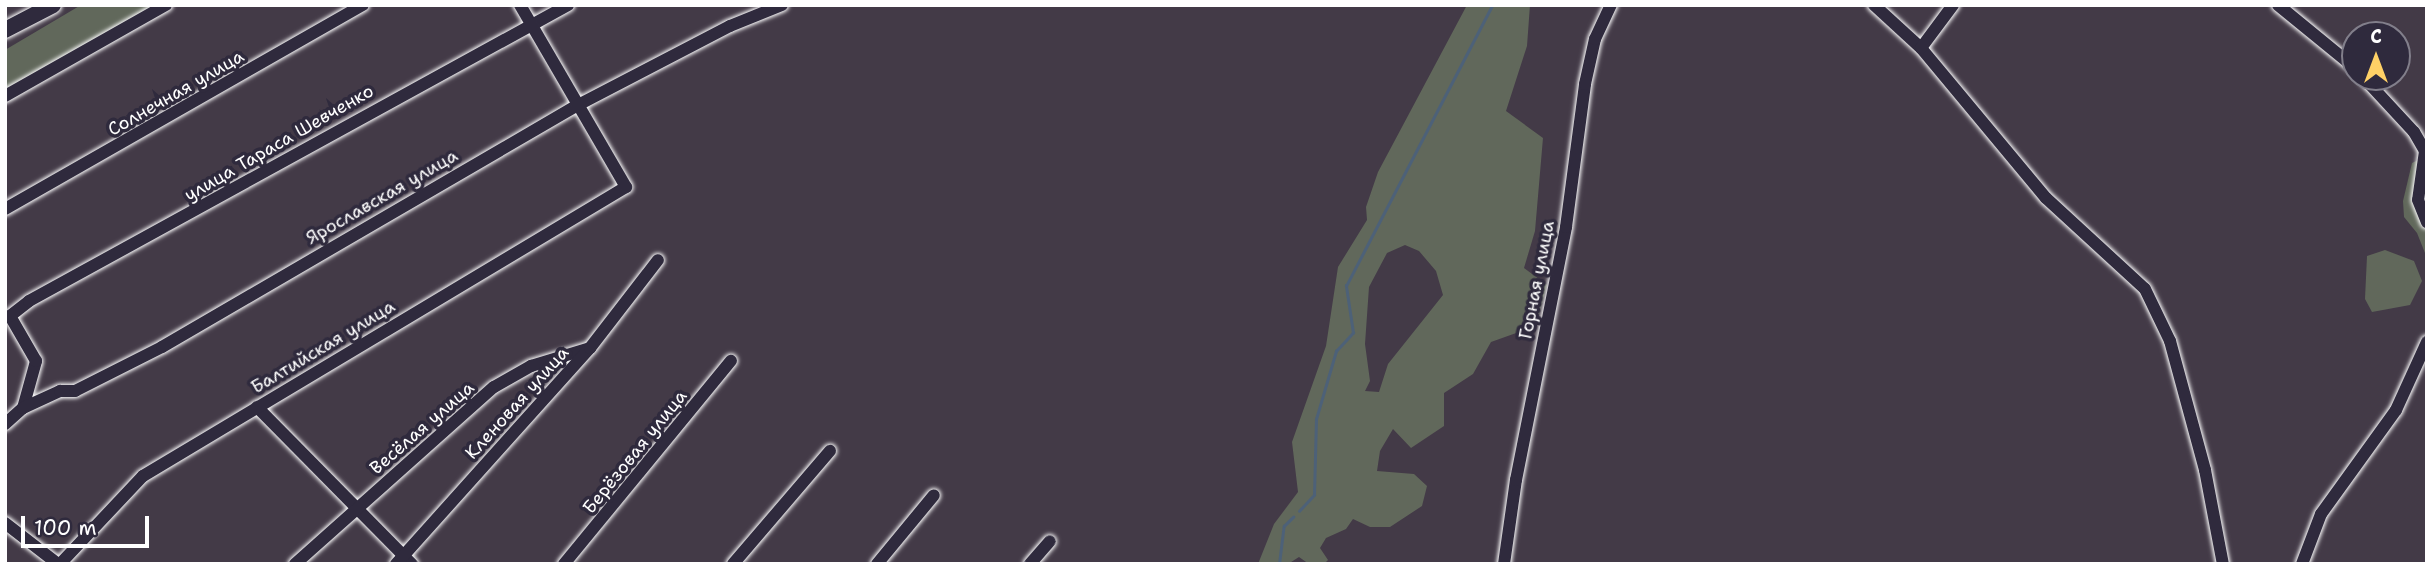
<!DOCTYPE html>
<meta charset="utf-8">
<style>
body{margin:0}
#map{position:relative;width:2432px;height:569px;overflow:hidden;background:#433a47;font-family:"Shantell Sans",sans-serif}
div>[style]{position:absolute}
.green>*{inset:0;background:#61685b}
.stream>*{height:2.5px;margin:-1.25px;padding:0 1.25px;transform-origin:1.25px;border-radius:1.25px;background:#4d6178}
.roads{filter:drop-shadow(0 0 2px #fff) drop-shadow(0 0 2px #fff)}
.minor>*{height:12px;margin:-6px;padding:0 6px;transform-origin:6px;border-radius:6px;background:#2f2a3d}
.major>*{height:16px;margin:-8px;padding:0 8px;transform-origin:8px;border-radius:8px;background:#2f2a3d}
span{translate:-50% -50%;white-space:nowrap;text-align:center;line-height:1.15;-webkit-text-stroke:7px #2f2a3d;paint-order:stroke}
.street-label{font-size:18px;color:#fff}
.frame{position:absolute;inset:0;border:7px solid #fff;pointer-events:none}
.north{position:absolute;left:2341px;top:21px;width:70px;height:70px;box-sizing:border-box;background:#2f2a3d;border:2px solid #827f8b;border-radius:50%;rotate:0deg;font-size:19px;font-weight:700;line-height:28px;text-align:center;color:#fff}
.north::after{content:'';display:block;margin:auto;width:24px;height:32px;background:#ffd166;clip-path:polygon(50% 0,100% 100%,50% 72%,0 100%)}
.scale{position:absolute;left:21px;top:516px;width:128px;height:32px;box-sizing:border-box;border:4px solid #fff;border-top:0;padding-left:9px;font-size:21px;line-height:24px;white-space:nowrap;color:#fff;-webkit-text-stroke:5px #2f2a3d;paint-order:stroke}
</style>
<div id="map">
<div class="green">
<i style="clip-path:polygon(81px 5px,154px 5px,5px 91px,5px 50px)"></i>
<i style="clip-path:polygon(evenodd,1467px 5px,1530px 5px,1527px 46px,1506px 111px,1543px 138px,1535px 231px,1524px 268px,1547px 285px,1536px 326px,1491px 342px,1473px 374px,1444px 393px,1444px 426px,1411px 448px,1393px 429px,1380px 451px,1377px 471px,1414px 474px,1427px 486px,1422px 506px,1390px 527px,1370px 527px,1353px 519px,1346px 529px,1326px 538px,1320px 548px,1328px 560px,1324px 564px,1309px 564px,1299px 557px,1288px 564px,1258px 564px,1274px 524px,1298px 492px,1292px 442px,1326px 346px,1338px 267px,1367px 220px,1366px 207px,1378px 172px,1467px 5px,1405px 245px,1419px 251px,1436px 271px,1443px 295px,1388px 364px,1379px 392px,1365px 391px,1370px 381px,1365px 344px,1369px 287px,1387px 253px,1405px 245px)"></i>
<i style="clip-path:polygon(2418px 160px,2427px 165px,2427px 258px,2417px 233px,2404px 217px,2403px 201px,2412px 163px)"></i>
<i style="clip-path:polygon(2385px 250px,2414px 261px,2422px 281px,2410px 305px,2372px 312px,2365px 299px,2367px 256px)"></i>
</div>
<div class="stream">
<i style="left:1299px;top:511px;width:22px;rotate:-47deg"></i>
<i style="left:1314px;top:495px;width:76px;rotate:-88.5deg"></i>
<i style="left:1316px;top:419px;width:71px;rotate:-73.6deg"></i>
<i style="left:1336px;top:351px;width:25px;rotate:-47deg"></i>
<i style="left:1353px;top:333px;width:48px;rotate:-98.5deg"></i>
<i style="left:1346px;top:286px;width:317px;rotate:-62.5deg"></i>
<i style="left:1279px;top:564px;width:38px;rotate:-83deg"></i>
<i style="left:1284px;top:526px;width:13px;rotate:-45deg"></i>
</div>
<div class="roads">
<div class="minor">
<i style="left:1874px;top:5px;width:64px;rotate:42.5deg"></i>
<i style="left:1921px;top:48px;width:195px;rotate:50.2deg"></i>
<i style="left:2046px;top:198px;width:134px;rotate:42.6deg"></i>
<i style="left:2145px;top:289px;width:58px;rotate:64.3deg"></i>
<i style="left:2170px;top:341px;width:134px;rotate:74.8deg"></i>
<i style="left:2205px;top:470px;width:96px;rotate:79.2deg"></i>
<i style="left:2278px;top:5px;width:99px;rotate:39.3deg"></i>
<i style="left:1921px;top:48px;width:54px;rotate:-53.3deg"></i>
<i style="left:2363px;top:77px;width:75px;rotate:47.2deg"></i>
<i style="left:2414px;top:132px;width:22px;rotate:60deg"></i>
<i style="left:2425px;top:151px;width:49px;rotate:98.1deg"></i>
<i style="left:2418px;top:200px;width:24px;rotate:68deg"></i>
<i style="left:5px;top:96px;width:185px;rotate:-29.5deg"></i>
<i style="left:5px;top:209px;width:412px;rotate:-29.7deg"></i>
<i style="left:257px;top:407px;width:221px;rotate:45.4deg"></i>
<i style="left:23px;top:408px;width:49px;rotate:-74.5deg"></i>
<i style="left:36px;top:361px;width:52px;rotate:-120deg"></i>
<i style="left:10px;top:316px;width:24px;rotate:-38deg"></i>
<i style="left:29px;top:301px;width:615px;rotate:-28.77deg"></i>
<i style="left:5px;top:424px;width:24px;rotate:-42deg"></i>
<i style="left:23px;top:408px;width:41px;rotate:-24.7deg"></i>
<i style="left:60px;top:391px;width:15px"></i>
<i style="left:75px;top:391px;width:97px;rotate:-26.8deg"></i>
<i style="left:162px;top:347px;width:484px;rotate:-30.2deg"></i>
<i style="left:580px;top:104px;width:169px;rotate:-27.5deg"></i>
<i style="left:730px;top:26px;width:56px;rotate:-22deg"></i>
<i style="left:5px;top:523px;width:67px;rotate:37.7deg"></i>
<i style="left:60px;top:564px;width:121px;rotate:-46.7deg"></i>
<i style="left:143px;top:476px;width:563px;rotate:-30.89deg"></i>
<i style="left:626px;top:187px;width:211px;rotate:-120.2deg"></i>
<i style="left:295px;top:564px;width:266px;rotate:-41.7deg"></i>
<i style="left:494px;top:387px;width:43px;rotate:-29.6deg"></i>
<i style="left:531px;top:366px;width:62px;rotate:-17deg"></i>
<i style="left:396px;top:564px;width:290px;rotate:-48.1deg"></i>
<i style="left:590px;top:348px;width:111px;rotate:-52.3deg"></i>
<i style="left:564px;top:564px;width:263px;rotate:-50.6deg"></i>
<i style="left:733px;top:564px;width:149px;rotate:-49.4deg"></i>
<i style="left:877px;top:564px;width:89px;rotate:-50.4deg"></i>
<i style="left:1030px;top:564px;width:30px;rotate:-49deg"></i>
<i style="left:1504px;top:564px;width:85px;rotate:-81.9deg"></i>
<i style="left:1516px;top:480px;width:258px;rotate:-78.8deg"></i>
<i style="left:1566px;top:227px;width:144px;rotate:-82.4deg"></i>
<i style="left:1585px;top:84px;width:46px;rotate:-77.5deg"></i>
<i style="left:1595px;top:39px;width:38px;rotate:-65deg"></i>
<i style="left:2302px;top:564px;width:53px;rotate:-69.2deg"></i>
<i style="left:2321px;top:514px;width:128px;rotate:-54.2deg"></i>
<i style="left:2396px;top:410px;width:75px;rotate:-65.5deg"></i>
</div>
<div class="major">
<i style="left:5px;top:30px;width:54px;rotate:-27.5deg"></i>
</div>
</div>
<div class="street-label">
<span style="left:176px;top:93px;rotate:-30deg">Солнечная улица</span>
<span style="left:279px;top:143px;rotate:-30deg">улица Тараса Шевченко</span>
<span style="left:382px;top:197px;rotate:-30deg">Ярославская улица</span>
<span style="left:1537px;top:280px;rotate:-79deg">Горная улица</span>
<span style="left:323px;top:347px;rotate:-31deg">Балтийская улица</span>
<span style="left:517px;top:403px;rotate:-48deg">Кленовая улица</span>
<span style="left:422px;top:428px;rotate:-41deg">Весёлая улица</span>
<span style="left:635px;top:452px;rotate:-51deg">Берёзовая улица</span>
</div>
<div class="frame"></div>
<div class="north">С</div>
<div class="scale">100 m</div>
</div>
